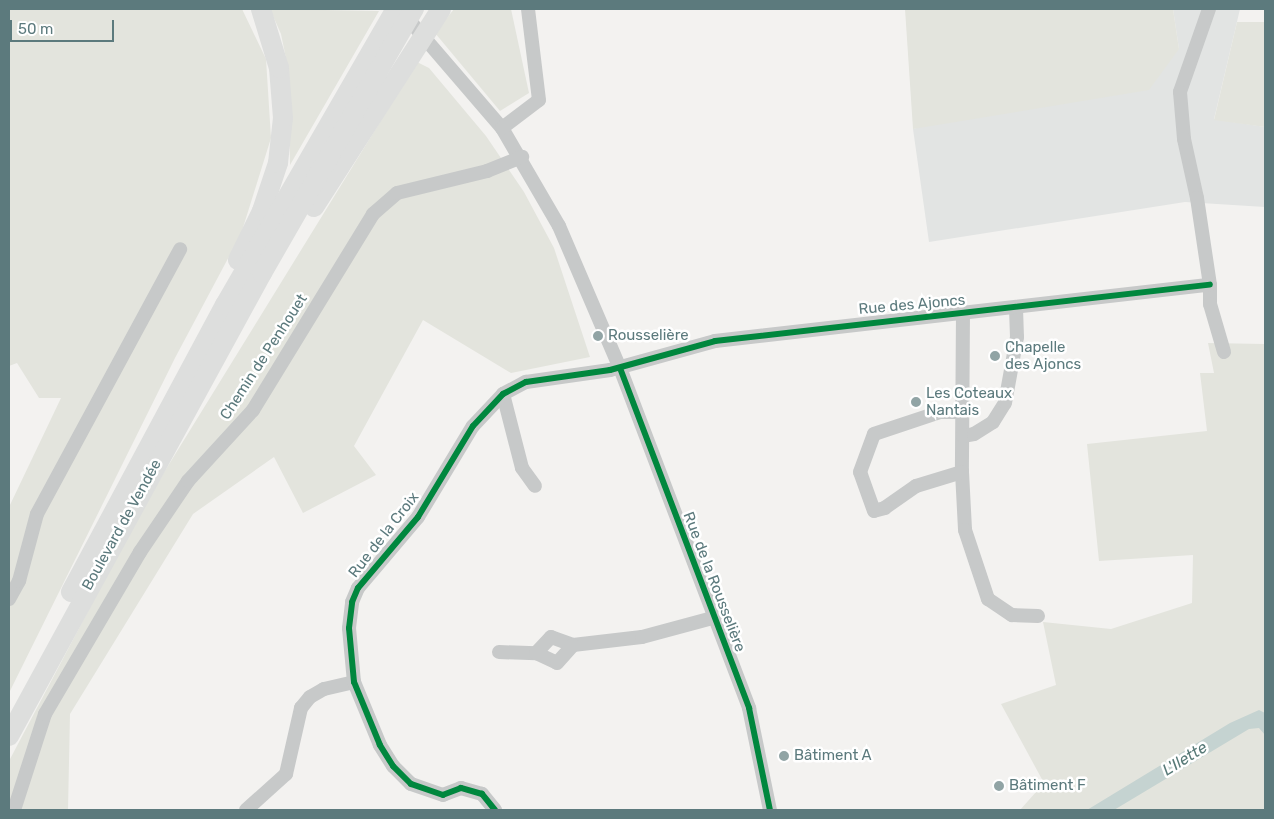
<!DOCTYPE html>
<meta charset="utf-8">
<style>
body{margin:0}
#map{position:relative;width:1274px;height:819px;overflow:hidden;background:#f3f2f0;font-family:Rubik,sans-serif}
div>[style]{position:absolute}
.built>*{inset:0;background:#e2e4e3}
.green>*{inset:0;background:#e3e4dd}
.water>*{inset:0;background:#c5d3d1}
.minor>*{height:14px;margin:-7px;padding:0 7px;transform-origin:7px;border-radius:7px;background:#c7c9c9}
.highway>*{height:20px;margin:-10px;padding:0 10px;transform-origin:10px;border-radius:10px;background:#dddedd}
.cycleway>*{height:6px;margin:-3px;padding:0 3px;transform-origin:3px;border-radius:3px;background:#00873e}
.dots>*{width:14px;height:14px;translate:-50% -50%;box-sizing:border-box;border:2px solid #fff;border-radius:50%}
span{translate:-50% -50%;white-space:nowrap;text-align:center;line-height:1.15;-webkit-text-stroke:5px #fff;paint-order:stroke}
.street-label{font-size:15px;color:#5c7a7d}
.poi-label{font-size:15px;color:#5c7a7d}
.left{translate:0 -50%;text-align:left}
.water-label{font-size:16px;color:#587a78;font-style:italic}
.frame{position:absolute;inset:0;border:10px solid #5c7a7d;pointer-events:none}
.scale{position:absolute;left:10px;top:20px;width:104px;height:22px;box-sizing:border-box;border:2px solid #5c7a7d;border-top:0;padding-left:6px;font-size:15px;line-height:18px;white-space:nowrap;color:#5c7a7d;-webkit-text-stroke:4px #fff;paint-order:stroke}
</style>
<div id="map">
<div class="built">
<i style="clip-path:polygon(1173px 9px,1240px 9px,1214px 119px,1265px 127px,1265px 207px,1185px 202px,929px 242px,913px 129px,1179px 49px)"></i>
</div>
<div class="green">
<i style="clip-path:polygon(9px 9px,242px 9px,266px 59px,271px 138px,241px 234px,175px 358px,9px 693px,9px 507px,61px 398px,39px 398px,17px 363px,9px 366px)"></i>
<i style="clip-path:polygon(270px 9px,379px 11px,290px 165px,289px 73px,281px 34px)"></i>
<i style="clip-path:polygon(454px 9px,511px 9px,529px 93px,500px 111px,435px 33px)"></i>
<i style="clip-path:polygon(905px 9px,1173px 9px,1179px 49px,1149px 90px,913px 129px)"></i>
<i style="clip-path:polygon(1237px 22px,1265px 22px,1265px 127px,1214px 120px)"></i>
<i style="clip-path:polygon(417px 62px,429px 68px,486px 136px,524px 192px,554px 248px,590px 357px,511px 373px,423px 320px,354px 446px,376px 475px,303px 513px,274px 457px,193px 514px,70px 714px,68px 810px,9px 810px,9px 761px,115px 560px,163px 474px)"></i>
<i style="clip-path:polygon(1208px 343px,1265px 344px,1265px 810px,1020px 810px,1044px 783px,1001px 704px,1056px 685px,1043px 622px,1111px 629px,1192px 603px,1193px 555px,1099px 561px,1087px 444px,1207px 431px,1200px 373px,1214px 373px)"></i>
</div>
<div class="water">
<i style="clip-path:polygon(1259px 710px,1265px 713px,1265px 735px,1259px 728px,1249px 729px,1114px 810px,1087px 810px,1230px 723px)"></i>
</div>
<div class="minor">
<i style="left:1209px;top:9px;width:88px;rotate:109.3deg"></i>
<i style="left:1180px;top:92px;width:47px;rotate:85.1deg"></i>
<i style="left:1184px;top:139px;width:60px;rotate:77.6deg"></i>
<i style="left:1197px;top:198px;width:88px;rotate:81.5deg"></i>
<i style="left:1210px;top:285px;width:19px;rotate:90deg"></i>
<i style="left:1210px;top:304px;width:50px;rotate:73.7deg"></i>
<i style="left:403px;top:13px;width:152px;rotate:49.3deg"></i>
<i style="left:502px;top:128px;width:113px;rotate:59.8deg"></i>
<i style="left:559px;top:226px;width:155px;rotate:66.8deg"></i>
<i style="left:620px;top:368px;width:364px;rotate:69.2deg"></i>
<i style="left:749px;top:708px;width:104px;rotate:78.4deg"></i>
<i style="left:502px;top:128px;width:46px;rotate:-37.1deg"></i>
<i style="left:539px;top:100px;width:92px;rotate:-96.9deg"></i>
<i style="left:963px;top:312px;width:160px;rotate:90.4deg"></i>
<i style="left:962px;top:472px;width:58px;rotate:87deg"></i>
<i style="left:965px;top:530px;width:73px;rotate:71.6deg"></i>
<i style="left:988px;top:599px;width:29px;rotate:34deg"></i>
<i style="left:1012px;top:615px;width:26px;rotate:2deg"></i>
<i style="left:503px;top:394px;width:76px;rotate:75.6deg"></i>
<i style="left:522px;top:468px;width:22px;rotate:54deg"></i>
<i style="left:963px;top:436px;width:11px;rotate:-10deg"></i>
<i style="left:974px;top:434px;width:22px;rotate:-32deg"></i>
<i style="left:993px;top:422px;width:22px;rotate:-58deg"></i>
<i style="left:1005px;top:403px;width:67px;rotate:-79.7deg"></i>
<i style="left:1017px;top:337px;width:29px;rotate:-92deg"></i>
<i style="left:962px;top:472px;width:48px;rotate:163.1deg"></i>
<i style="left:916px;top:486px;width:38px;rotate:145deg"></i>
<i style="left:885px;top:508px;width:11px;rotate:165deg"></i>
<i style="left:874px;top:511px;width:41px;rotate:-109.7deg"></i>
<i style="left:860px;top:472px;width:40px;rotate:-69.8deg"></i>
<i style="left:874px;top:434px;width:70px;rotate:-18.4deg"></i>
<i style="left:940px;top:412px;width:25px"></i>
<i style="left:9px;top:599px;width:21px;rotate:-61deg"></i>
<i style="left:19px;top:581px;width:69px;rotate:-75deg"></i>
<i style="left:37px;top:514px;width:301px;rotate:-61.6deg"></i>
<i style="left:499px;top:652px;width:37px;rotate:2deg"></i>
<i style="left:536px;top:653px;width:22px;rotate:-47deg"></i>
<i style="left:551px;top:637px;width:23px;rotate:20deg"></i>
<i style="left:573px;top:645px;width:69px;rotate:-6.6deg"></i>
<i style="left:642px;top:637px;width:73px;rotate:-15deg"></i>
<i style="left:536px;top:653px;width:23px;rotate:25deg"></i>
<i style="left:557px;top:663px;width:24px;rotate:-48deg"></i>
<i style="left:14px;top:810px;width:101px;rotate:-72.1deg"></i>
<i style="left:45px;top:714px;width:188px;rotate:-59.6deg"></i>
<i style="left:140px;top:552px;width:86px;rotate:-55.9deg"></i>
<i style="left:188px;top:481px;width:96px;rotate:-47.5deg"></i>
<i style="left:253px;top:410px;width:230px;rotate:-58.5deg"></i>
<i style="left:373px;top:214px;width:32px;rotate:-41deg"></i>
<i style="left:397px;top:193px;width:93px;rotate:-13.7deg"></i>
<i style="left:487px;top:171px;width:38px;rotate:-22deg"></i>
<i style="left:246px;top:810px;width:54px;rotate:-42deg"></i>
<i style="left:286px;top:774px;width:68px;rotate:-77.2deg"></i>
<i style="left:301px;top:708px;width:14px;rotate:-51deg"></i>
<i style="left:310px;top:697px;width:16px;rotate:-30deg"></i>
<i style="left:324px;top:689px;width:31px;rotate:-13deg"></i>
<i style="left:495px;top:810px;width:21px;rotate:-129deg"></i>
<i style="left:482px;top:794px;width:22px;rotate:-164deg"></i>
<i style="left:461px;top:788px;width:19px;rotate:159deg"></i>
<i style="left:443px;top:795px;width:34px;rotate:-161deg"></i>
<i style="left:411px;top:784px;width:25px;rotate:-135deg"></i>
<i style="left:393px;top:766px;width:25px;rotate:-122deg"></i>
<i style="left:380px;top:745px;width:68px;rotate:-112.4deg"></i>
<i style="left:354px;top:682px;width:54px;rotate:-95.3deg"></i>
<i style="left:349px;top:628px;width:26px;rotate:-83deg"></i>
<i style="left:352px;top:602px;width:15px;rotate:-67deg"></i>
<i style="left:358px;top:588px;width:93px;rotate:-49.8deg"></i>
<i style="left:418px;top:517px;width:106px;rotate:-58.9deg"></i>
<i style="left:473px;top:426px;width:44px;rotate:-46.8deg"></i>
<i style="left:503px;top:394px;width:26px;rotate:-28deg"></i>
<i style="left:526px;top:382px;width:85px;rotate:-8.1deg"></i>
<i style="left:610px;top:370px;width:109px;rotate:-15.4deg"></i>
<i style="left:715px;top:341px;width:498px;rotate:-6.5deg"></i>
</div>
<div class="highway">
<i style="left:314px;top:207px;width:235px;rotate:-57.3deg"></i>
<i style="left:238px;top:260px;width:55px;rotate:-63.9deg"></i>
<i style="left:262px;top:211px;width:51px;rotate:-71.6deg"></i>
<i style="left:278px;top:163px;width:45px;rotate:-83.7deg"></i>
<i style="left:283px;top:118px;width:50px;rotate:-94.6deg"></i>
<i style="left:279px;top:68px;width:62px;rotate:-107deg"></i>
<i style="left:71px;top:592px;width:326px;rotate:-61.8deg"></i>
<i style="left:225px;top:305px;width:342px;rotate:-60deg"></i>
<i style="left:9px;top:736px;width:528px;rotate:-61.35deg"></i>
<i style="left:262px;top:273px;width:305px;rotate:-60.1deg"></i>
</div>
<div class="cycleway">
<i style="left:620px;top:368px;width:364px;rotate:69.2deg"></i>
<i style="left:749px;top:708px;width:104px;rotate:78.4deg"></i>
<i style="left:495px;top:810px;width:21px;rotate:-129deg"></i>
<i style="left:482px;top:794px;width:22px;rotate:-164deg"></i>
<i style="left:461px;top:788px;width:19px;rotate:159deg"></i>
<i style="left:443px;top:795px;width:34px;rotate:-161deg"></i>
<i style="left:411px;top:784px;width:25px;rotate:-135deg"></i>
<i style="left:393px;top:766px;width:25px;rotate:-122deg"></i>
<i style="left:380px;top:745px;width:68px;rotate:-112.4deg"></i>
<i style="left:354px;top:682px;width:54px;rotate:-95.3deg"></i>
<i style="left:349px;top:628px;width:26px;rotate:-83deg"></i>
<i style="left:352px;top:602px;width:15px;rotate:-67deg"></i>
<i style="left:358px;top:588px;width:93px;rotate:-49.8deg"></i>
<i style="left:418px;top:517px;width:106px;rotate:-58.9deg"></i>
<i style="left:473px;top:426px;width:44px;rotate:-46.8deg"></i>
<i style="left:503px;top:394px;width:26px;rotate:-28deg"></i>
<i style="left:526px;top:382px;width:85px;rotate:-8.1deg"></i>
<i style="left:610px;top:370px;width:109px;rotate:-15.4deg"></i>
<i style="left:715px;top:341px;width:498px;rotate:-6.5deg"></i>
</div>
<div class="dots">
<i style="left:598px;top:336px;background:#91a4a5"></i>
<i style="left:995px;top:356px;background:#91a4a5"></i>
<i style="left:916px;top:402px;background:#91a4a5"></i>
<i style="left:784px;top:756px;background:#91a4a5"></i>
<i style="left:999px;top:786px;background:#91a4a5"></i>
</div>
<div class="street-label">
<span style="left:912px;top:305px;rotate:-5deg">Rue des Ajoncs</span>
<span style="left:264px;top:357px;rotate:-57deg">Chemin de Penhouet</span>
<span style="left:122px;top:525px;rotate:-61deg">Boulevard de Vendée</span>
<span style="left:384px;top:535px;rotate:-52deg">Rue de la Croix</span>
<span style="left:714px;top:582px;rotate:69deg">Rue de la Rousselière</span>
</div>
<div class="poi-label">
<span class="left" style="left:608px;top:336px">Rousselière</span>
<span class="left" style="left:1005px;top:356px">Chapelle<br>des Ajoncs</span>
<span class="left" style="left:926px;top:402px">Les Coteaux<br>Nantais</span>
<span class="left" style="left:794px;top:756px">Bâtiment A</span>
<span class="left" style="left:1009px;top:786px">Bâtiment F</span>
</div>
<div class="water-label">
<span style="left:1185px;top:759px;rotate:-32deg">L'Ilette</span>
</div>
<div class="frame"></div>
<div class="scale">50 m</div>
</div>
